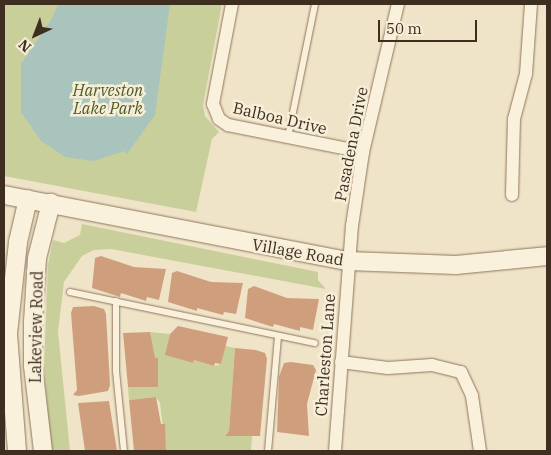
<!DOCTYPE html>
<style>
body{margin:0}
#map{position:relative;width:551px;height:455px;overflow:hidden;background:#f0e4c8;font-family:"IBM Plex Serif",serif}
div>[style]{position:absolute}
.green>*{inset:0;background:#c9cf9b}
.water>*{inset:0;background:#a9c4bc}
.building>*{inset:0;background:#cf9f7d}
.roads{filter:drop-shadow(0 0 1px #8d765c) drop-shadow(0 0 1px #8d765c)}
.lane>*{height:6px;margin:-3px;padding:0 3px;transform-origin:3px;border-radius:3px;background:#faf1dc}
.street>*{height:12px;margin:-6px;padding:0 6px;transform-origin:6px;border-radius:6px;background:#faf1dc}
.secondary>*{height:18px;margin:-9px;padding:0 9px;transform-origin:9px;border-radius:9px;background:#faf1dc}
span{translate:-50% -50%;white-space:nowrap;text-align:center;line-height:1.15;-webkit-text-stroke:5px #f7eed8;paint-order:stroke}
.park-label{font-size:16px;color:#4d5a26;font-style:italic}
.street-label{font-size:16px;color:#3d2e20}
.frame{position:absolute;inset:0;border:5px solid #3d2e20;pointer-events:none}
.north{position:absolute;left:10px;top:10px;width:50px;height:50px;-webkit-text-stroke:4px #f7eed8;paint-order:stroke;rotate:223deg;font-size:14px;font-weight:700;line-height:20px;text-align:center;color:#3d2e20}
.north::after{content:'';display:block;margin:auto;width:18px;height:22px;background:#3d2e20;clip-path:polygon(50% 0,100% 100%,50% 72%,0 100%)}
.scale{position:absolute;left:378px;top:20px;width:99px;height:22px;box-sizing:border-box;border:2px solid #3d2e20;border-top:0;padding-left:6px;font-size:15px;line-height:18px;white-space:nowrap;color:#3d2e20;-webkit-text-stroke:4px #f7eed8;paint-order:stroke}
</style>
<div id="map">
<div class="green">
<i style="clip-path:polygon(4px 4px,222px 4px,203px 105px,205px 116px,219px 132px,212px 139px,196px 212px,4px 176px)"></i>
<i style="clip-path:polygon(82px 224px,318px 272px,318px 280px,326px 289px,111px 249px,94px 250px,82px 256px,64px 282px,58px 332px,70px 451px,51px 451px,44px 366px,48px 265px,53px 240px,64px 243px,80px 235px)"></i>
<i style="clip-path:polygon(150px 332px,170px 334px,166px 355px,193px 363px,194px 360px,214px 366px,221px 364px,225px 346px,235px 348px,229px 431px,225px 435px,252px 436px,251px 451px,166px 451px,160px 403px,156px 397px,129px 400px,128px 387px,158px 387px)"></i>
</div>
<div class="water">
<i style="clip-path:polygon(58px 4px,170px 4px,155px 115px,127px 154px,124px 151px,94px 161px,65px 157px,41px 141px,21px 112px,21px 64px,51px 20px)"></i>
</div>
<div class="building">
<i style="clip-path:polygon(101px 256px,134px 267px,166px 269px,159px 300px,147px 297px,146px 301px,121px 293px,120px 297px,92px 288px,95px 258px)"></i>
<i style="clip-path:polygon(177px 271px,211px 282px,243px 283px,236px 314px,224px 312px,223px 315px,197px 308px,197px 311px,168px 302px,172px 273px)"></i>
<i style="clip-path:polygon(254px 286px,287px 298px,319px 299px,313px 330px,300px 327px,300px 331px,274px 324px,273px 327px,245px 318px,248px 289px)"></i>
<i style="clip-path:polygon(94px 306px,104px 309px,106px 314px,110px 385px,108px 391px,79px 396px,73px 395px,77px 390px,71px 313px,73px 307px)"></i>
<i style="clip-path:polygon(178px 326px,228px 337px,221px 364px,215px 363px,214px 366px,194px 360px,193px 363px,165px 355px,170px 334px)"></i>
<i style="clip-path:polygon(150px 332px,155px 358px,158px 358px,158px 387px,128px 387px,123px 333px)"></i>
<i style="clip-path:polygon(235px 348px,256px 350px,265px 353px,267px 359px,260px 436px,225px 436px,229px 431px)"></i>
<i style="clip-path:polygon(291px 362px,313px 365px,316px 370px,307px 404px,309px 436px,277px 432px,279px 377px,284px 363px)"></i>
<i style="clip-path:polygon(156px 397px,161px 424px,165px 424px,166px 451px,134px 451px,129px 400px)"></i>
<i style="clip-path:polygon(109px 401px,117px 451px,85px 451px,78px 403px)"></i>
</div>
<div class="roads">
<div class="lane">
<i style="left:288px;top:137px;width:136px;rotate:-78.5deg"></i>
<i style="left:70px;top:292px;width:250px;rotate:11.8deg"></i>
<i style="left:116px;top:301px;width:70px;rotate:90deg"></i>
<i style="left:116px;top:371px;width:80px;rotate:84.3deg"></i>
<i style="left:268px;top:451px;width:115px;rotate:-85deg"></i>
</div>
<div class="street">
<i style="left:232px;top:4px;width:102px;rotate:100.8deg"></i>
<i style="left:213px;top:104px;width:16px;rotate:68deg"></i>
<i style="left:219px;top:119px;width:11px;rotate:34deg"></i>
<i style="left:228px;top:125px;width:138px;rotate:11.3deg"></i>
<i style="left:512px;top:195px;width:76px;rotate:-88.5deg"></i>
<i style="left:514px;top:119px;width:47px;rotate:-75.1deg"></i>
<i style="left:526px;top:74px;width:70px;rotate:-85.9deg"></i>
<i style="left:341px;top:362px;width:47px;rotate:7.3deg"></i>
<i style="left:388px;top:368px;width:44px;rotate:-3.9deg"></i>
<i style="left:432px;top:365px;width:30px;rotate:14deg"></i>
<i style="left:461px;top:372px;width:26px;rotate:65deg"></i>
<i style="left:472px;top:396px;width:56px;rotate:81.7deg"></i>
<i style="left:335px;top:451px;width:226px;rotate:-85.7deg"></i>
<i style="left:352px;top:226px;width:75px;rotate:-81.5deg"></i>
<i style="left:363px;top:152px;width:152px;rotate:-76.7deg"></i>
</div>
<div class="secondary">
<i style="left:4px;top:195px;width:350px;rotate:10.9deg"></i>
<i style="left:348px;top:261px;width:108px;rotate:2.1deg"></i>
<i style="left:456px;top:265px;width:91px;rotate:-5.6deg"></i>
<i style="left:17px;top:451px;width:118px;rotate:-94.4deg"></i>
<i style="left:8px;top:333px;width:92px;rotate:-83.7deg"></i>
<i style="left:18px;top:242px;width:44px;rotate:-76.9deg"></i>
<i style="left:43px;top:451px;width:86px;rotate:-96.7deg"></i>
<i style="left:33px;top:366px;width:44px;rotate:-90deg"></i>
<i style="left:33px;top:322px;width:64px;rotate:-86.4deg"></i>
<i style="left:37px;top:258px;width:57px;rotate:-75.7deg"></i>
</div>
</div>
<div class="park-label">
<span style="left:108px;top:99px">Harveston<br>Lake Park</span>
</div>
<div class="street-label">
<span style="left:280px;top:118px;rotate:13deg">Balboa Drive</span>
<span style="left:351px;top:144px;rotate:-79deg">Pasadena Drive</span>
<span style="left:298px;top:252px;rotate:10deg">Village Road</span>
<span style="left:36px;top:327px;rotate:-89deg">Lakeview Road</span>
<span style="left:325px;top:355px;rotate:-86deg">Charleston Lane</span>
</div>
<div class="frame"></div>
<div class="north">N</div>
<div class="scale">50 m</div>
</div>
